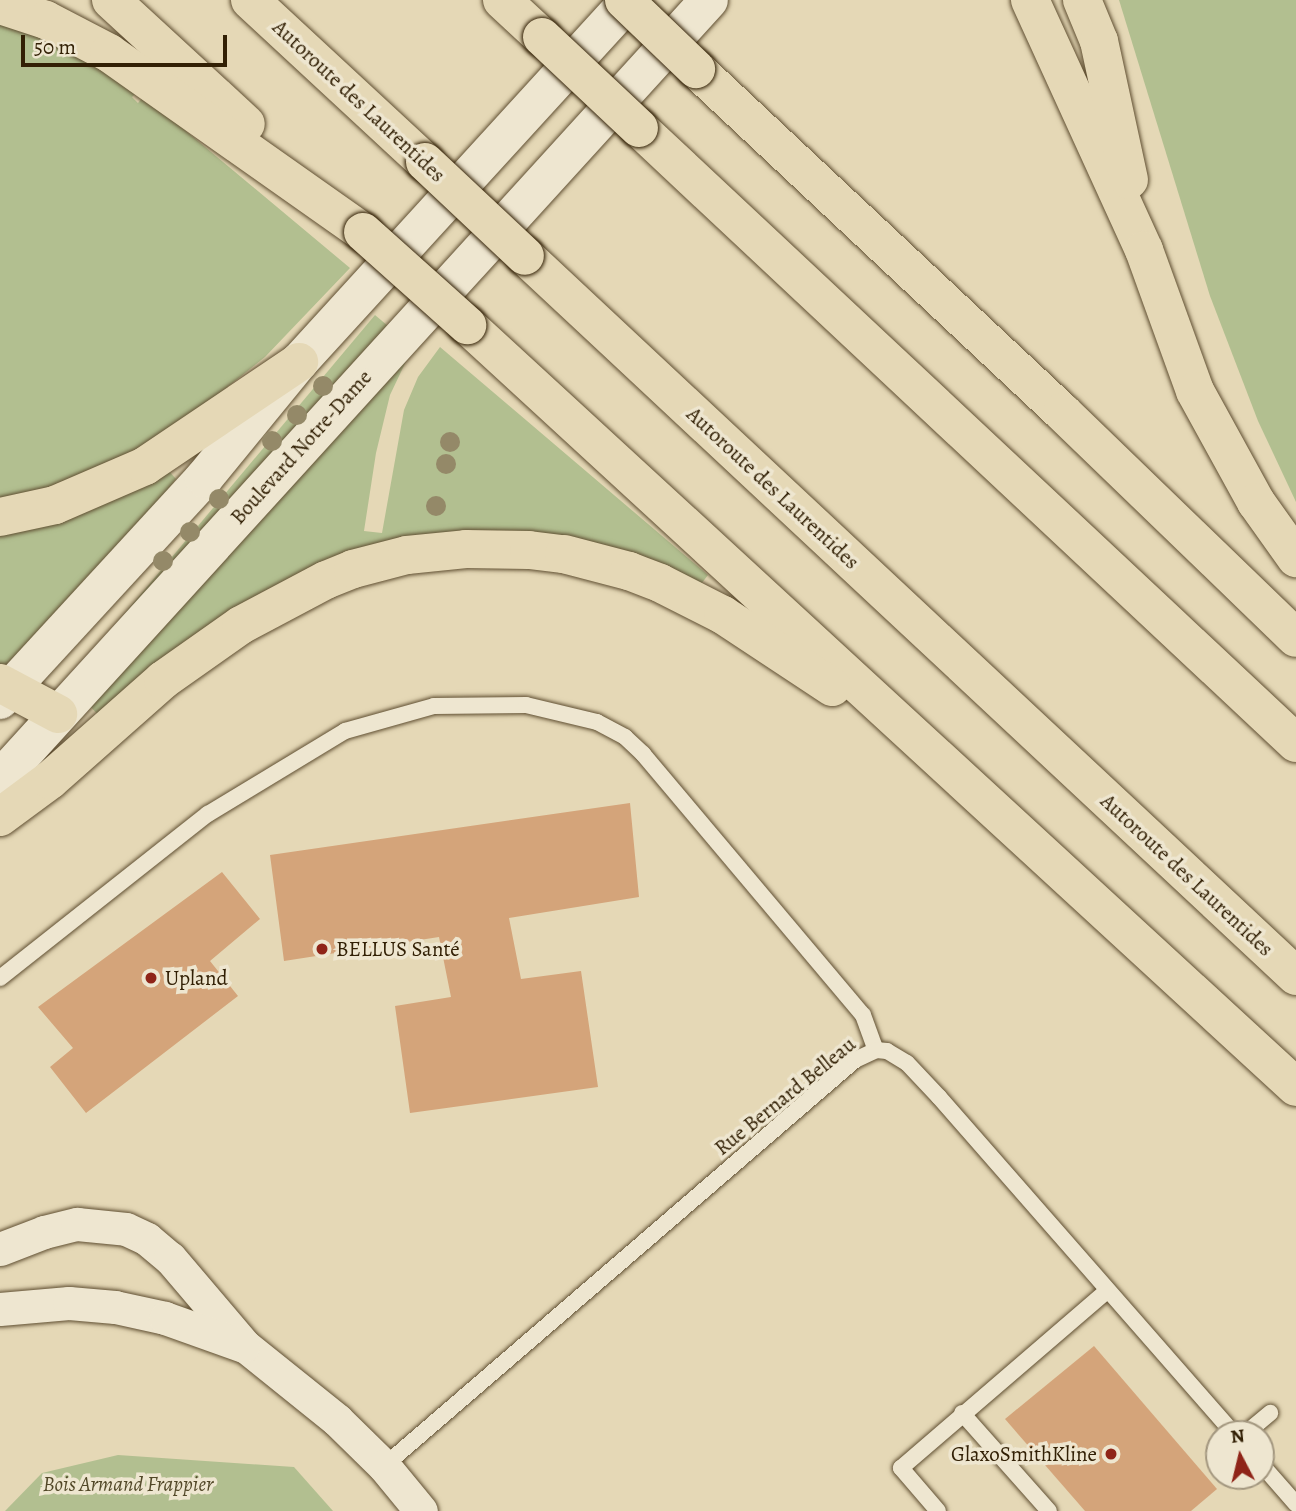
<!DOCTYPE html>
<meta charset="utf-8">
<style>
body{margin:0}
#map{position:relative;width:1296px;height:1511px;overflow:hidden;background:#e5d8b6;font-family:Alegreya,serif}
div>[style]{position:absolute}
.green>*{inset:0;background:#b2bf90;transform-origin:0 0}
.building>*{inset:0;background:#d4a47a}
.roads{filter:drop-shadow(0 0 2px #5f4e31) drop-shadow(0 0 2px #5f4e31)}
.service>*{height:16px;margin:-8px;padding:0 8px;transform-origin:8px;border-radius:8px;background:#eee6d0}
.minor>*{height:33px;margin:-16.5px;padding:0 16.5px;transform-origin:16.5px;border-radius:16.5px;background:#eee6d0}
.tertiary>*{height:38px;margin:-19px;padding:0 19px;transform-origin:19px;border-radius:19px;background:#eee6d0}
.motorway>*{height:38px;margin:-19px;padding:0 19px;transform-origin:19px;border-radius:19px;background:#e5d8b6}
.bridges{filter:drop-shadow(0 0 2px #322005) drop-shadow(0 0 2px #322005)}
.motorway-bridge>*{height:38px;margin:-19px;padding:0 19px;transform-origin:19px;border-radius:19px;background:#e5d8b6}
.trees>*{width:20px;height:20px;margin:-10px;border-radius:50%;background:#948968}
.dots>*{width:19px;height:19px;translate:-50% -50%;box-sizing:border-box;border:4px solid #eee6d0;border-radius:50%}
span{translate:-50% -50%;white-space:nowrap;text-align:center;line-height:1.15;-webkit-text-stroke:7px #eee6d0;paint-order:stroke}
.street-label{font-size:21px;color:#322005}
.poi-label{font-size:21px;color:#322005}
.left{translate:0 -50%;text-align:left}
.right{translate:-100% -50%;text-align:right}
.park-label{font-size:21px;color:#524828;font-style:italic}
.north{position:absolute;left:1205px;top:1420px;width:70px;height:70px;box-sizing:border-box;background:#eee6d0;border:2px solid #a3977f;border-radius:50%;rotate:353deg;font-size:19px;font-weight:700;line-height:28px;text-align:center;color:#322005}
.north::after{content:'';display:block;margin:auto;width:24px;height:32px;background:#8f2418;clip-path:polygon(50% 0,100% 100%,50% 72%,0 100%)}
.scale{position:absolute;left:21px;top:35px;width:206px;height:32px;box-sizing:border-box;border:4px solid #322005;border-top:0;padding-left:9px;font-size:21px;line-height:24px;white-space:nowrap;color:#322005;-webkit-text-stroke:5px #eee6d0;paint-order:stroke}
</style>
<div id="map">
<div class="green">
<i style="clip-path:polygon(1119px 0,1296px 0,1296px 502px,1258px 421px,1210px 296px)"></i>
<i style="clip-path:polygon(0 21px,41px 36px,138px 91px,132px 97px,138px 103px,144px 96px,350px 268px,265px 357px,172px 431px,82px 479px,0 502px)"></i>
<i style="left:375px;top:315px;width:17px;height:403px;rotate:40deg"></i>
<i style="clip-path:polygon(440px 347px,708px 575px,698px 588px,452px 536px,100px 717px,89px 705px,410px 353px,390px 395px,376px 453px,364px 531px,382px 533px,404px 410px,418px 377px)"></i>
<i style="clip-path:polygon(168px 470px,176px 479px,157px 503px,9px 666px,0 664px,0 534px)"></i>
<i style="clip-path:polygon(118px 1455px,294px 1467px,333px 1511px,5px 1511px,42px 1473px)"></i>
</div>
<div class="building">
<i style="clip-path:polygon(630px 803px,639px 897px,509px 918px,521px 979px,581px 971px,598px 1087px,410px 1113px,395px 1006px,451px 997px,439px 937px,284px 961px,270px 855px)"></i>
<i style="clip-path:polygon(222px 872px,260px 919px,210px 961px,238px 996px,86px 1113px,50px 1067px,73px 1048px,38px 1007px)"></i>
<i style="clip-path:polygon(1094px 1346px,1217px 1489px,1191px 1511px,1085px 1511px,1005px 1419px)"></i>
</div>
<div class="roads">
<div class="service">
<i style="left:0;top:978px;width:265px;rotate:-38.3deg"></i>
<i style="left:208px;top:814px;width:160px;rotate:-31.2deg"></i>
<i style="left:345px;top:731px;width:92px;rotate:-15.7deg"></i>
<i style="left:434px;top:706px;width:92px;rotate:-0.6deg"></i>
<i style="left:526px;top:705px;width:73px;rotate:13.5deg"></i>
<i style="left:597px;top:722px;width:32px;rotate:28deg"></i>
<i style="left:625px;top:737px;width:25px;rotate:43deg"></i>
<i style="left:643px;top:754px;width:341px;rotate:49.9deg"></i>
<i style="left:863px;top:1015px;width:37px;rotate:70deg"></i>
<i style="left:962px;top:1413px;width:131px;rotate:48.4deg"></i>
<i style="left:1245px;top:1434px;width:33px;rotate:-40deg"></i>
<i style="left:1261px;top:1464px;width:53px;rotate:48.8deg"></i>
<i style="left:384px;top:1466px;width:622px;rotate:-40.76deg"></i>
<i style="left:855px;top:1060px;width:23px;rotate:-25deg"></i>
<i style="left:876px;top:1050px;width:11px;rotate:5deg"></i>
<i style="left:887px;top:1051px;width:23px;rotate:31deg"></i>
<i style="left:907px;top:1063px;width:47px;rotate:46.7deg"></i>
<i style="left:939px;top:1097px;width:448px;rotate:48.8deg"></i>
<i style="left:938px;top:1511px;width:57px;rotate:-130.7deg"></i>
<i style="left:901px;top:1468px;width:272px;rotate:-40.7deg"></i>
</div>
<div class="minor">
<i style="left:0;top:1249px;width:47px;rotate:-21.1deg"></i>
<i style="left:44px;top:1232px;width:34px;rotate:-14deg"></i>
<i style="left:77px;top:1224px;width:49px;rotate:5.8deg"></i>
<i style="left:126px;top:1229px;width:23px;rotate:25deg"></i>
<i style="left:147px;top:1239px;width:30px;rotate:40deg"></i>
<i style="left:170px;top:1258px;width:116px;rotate:49.6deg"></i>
<i style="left:245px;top:1346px;width:118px;rotate:38.8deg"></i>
<i style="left:337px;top:1420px;width:66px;rotate:44.4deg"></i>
<i style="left:384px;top:1466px;width:58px;rotate:50.6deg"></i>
<i style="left:0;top:1309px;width:69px;rotate:-5deg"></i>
<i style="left:69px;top:1303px;width:46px;rotate:5deg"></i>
<i style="left:115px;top:1307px;width:51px;rotate:12.4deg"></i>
<i style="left:165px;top:1318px;width:83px;rotate:19.7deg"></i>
</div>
<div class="tertiary">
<i style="left:0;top:700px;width:301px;rotate:-47.4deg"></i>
<i style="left:204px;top:478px;width:150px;rotate:-50.7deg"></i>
<i style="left:299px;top:362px;width:491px;rotate:-47.6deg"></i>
<i style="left:0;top:779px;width:1053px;rotate:-47.69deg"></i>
</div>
<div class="motorway">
<i style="left:111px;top:0;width:183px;rotate:42.6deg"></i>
<i style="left:250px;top:0;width:238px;rotate:42.8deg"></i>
<i style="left:502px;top:0;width:54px;rotate:42.8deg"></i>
<i style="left:1030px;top:0;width:275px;rotate:65.5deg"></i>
<i style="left:1144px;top:250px;width:150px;rotate:70.1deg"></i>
<i style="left:1195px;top:391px;width:127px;rotate:61.2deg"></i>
<i style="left:1256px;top:502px;width:69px;rotate:54.5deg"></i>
<i style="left:1082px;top:0;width:44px;rotate:67.5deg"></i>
<i style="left:1099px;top:41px;width:142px;rotate:77.8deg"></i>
<i style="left:0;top:5px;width:48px;rotate:18.1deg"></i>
<i style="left:46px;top:20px;width:71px;rotate:27.6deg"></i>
<i style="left:109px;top:53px;width:311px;rotate:35.2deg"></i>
<i style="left:696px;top:69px;width:502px;rotate:43.14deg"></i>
<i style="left:1062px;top:412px;width:325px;rotate:44deg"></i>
<i style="left:639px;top:128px;width:900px;rotate:43.11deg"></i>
<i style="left:525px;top:256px;width:1055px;rotate:43.04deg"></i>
<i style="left:467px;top:325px;width:1126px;rotate:42.59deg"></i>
<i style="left:0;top:517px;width:56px;rotate:-12.3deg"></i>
<i style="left:55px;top:505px;width:98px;rotate:-23.4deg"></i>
<i style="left:145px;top:466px;width:186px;rotate:-34deg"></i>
<i style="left:0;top:683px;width:66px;rotate:28.1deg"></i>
<i style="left:0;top:817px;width:62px;rotate:-36.5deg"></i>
<i style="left:50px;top:780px;width:151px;rotate:-41.5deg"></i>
<i style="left:163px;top:680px;width:95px;rotate:-35.2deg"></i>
<i style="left:241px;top:625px;width:96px;rotate:-27.9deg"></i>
<i style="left:326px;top:580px;width:29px;rotate:-22deg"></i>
<i style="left:353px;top:569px;width:56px;rotate:-14.5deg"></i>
<i style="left:407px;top:555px;width:59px;rotate:-5.8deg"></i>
<i style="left:466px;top:549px;width:63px;rotate:0.9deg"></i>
<i style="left:529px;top:550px;width:35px;rotate:7deg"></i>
<i style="left:564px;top:554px;width:67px;rotate:14.7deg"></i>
<i style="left:629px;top:571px;width:33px;rotate:21deg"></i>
<i style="left:660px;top:583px;width:71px;rotate:26.9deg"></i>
<i style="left:723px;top:615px;width:131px;rotate:33.4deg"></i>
</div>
</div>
<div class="bridges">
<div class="motorway-bridge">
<i style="left:624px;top:0;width:100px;rotate:43.8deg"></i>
<i style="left:542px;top:37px;width:133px;rotate:43.2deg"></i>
<i style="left:425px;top:162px;width:137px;rotate:43.2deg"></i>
<i style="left:363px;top:232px;width:140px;rotate:41.8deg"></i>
</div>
</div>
<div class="trees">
<i style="left:323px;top:386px"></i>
<i style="left:297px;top:415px"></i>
<i style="left:272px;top:441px"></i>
<i style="left:450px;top:442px"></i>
<i style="left:446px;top:464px"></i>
<i style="left:219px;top:499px"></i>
<i style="left:436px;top:506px"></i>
<i style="left:190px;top:532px"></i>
<i style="left:163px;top:561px"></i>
</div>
<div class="dots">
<i style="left:322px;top:949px;background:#8f2418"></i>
<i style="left:151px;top:978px;background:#8f2418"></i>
<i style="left:1111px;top:1454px;background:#8f2418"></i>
</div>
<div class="street-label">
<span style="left:359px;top:101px;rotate:43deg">Autoroute des Laurentides</span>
<span style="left:301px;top:447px;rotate:-48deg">Boulevard Notre-Dame</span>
<span style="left:773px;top:488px;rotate:43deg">Autoroute des Laurentides</span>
<span style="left:1187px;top:875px;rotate:43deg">Autoroute des Laurentides</span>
<span style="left:785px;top:1096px;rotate:-39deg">Rue Bernard Belleau</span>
</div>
<div class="poi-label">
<span class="left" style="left:336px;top:949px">BELLUS Santé</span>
<span class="left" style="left:165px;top:978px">Upland</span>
<span class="right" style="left:1097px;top:1454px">GlaxoSmithKline</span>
</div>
<div class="park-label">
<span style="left:128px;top:1484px">Bois Armand Frappier</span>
</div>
<div class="north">N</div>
<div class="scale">50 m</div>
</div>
